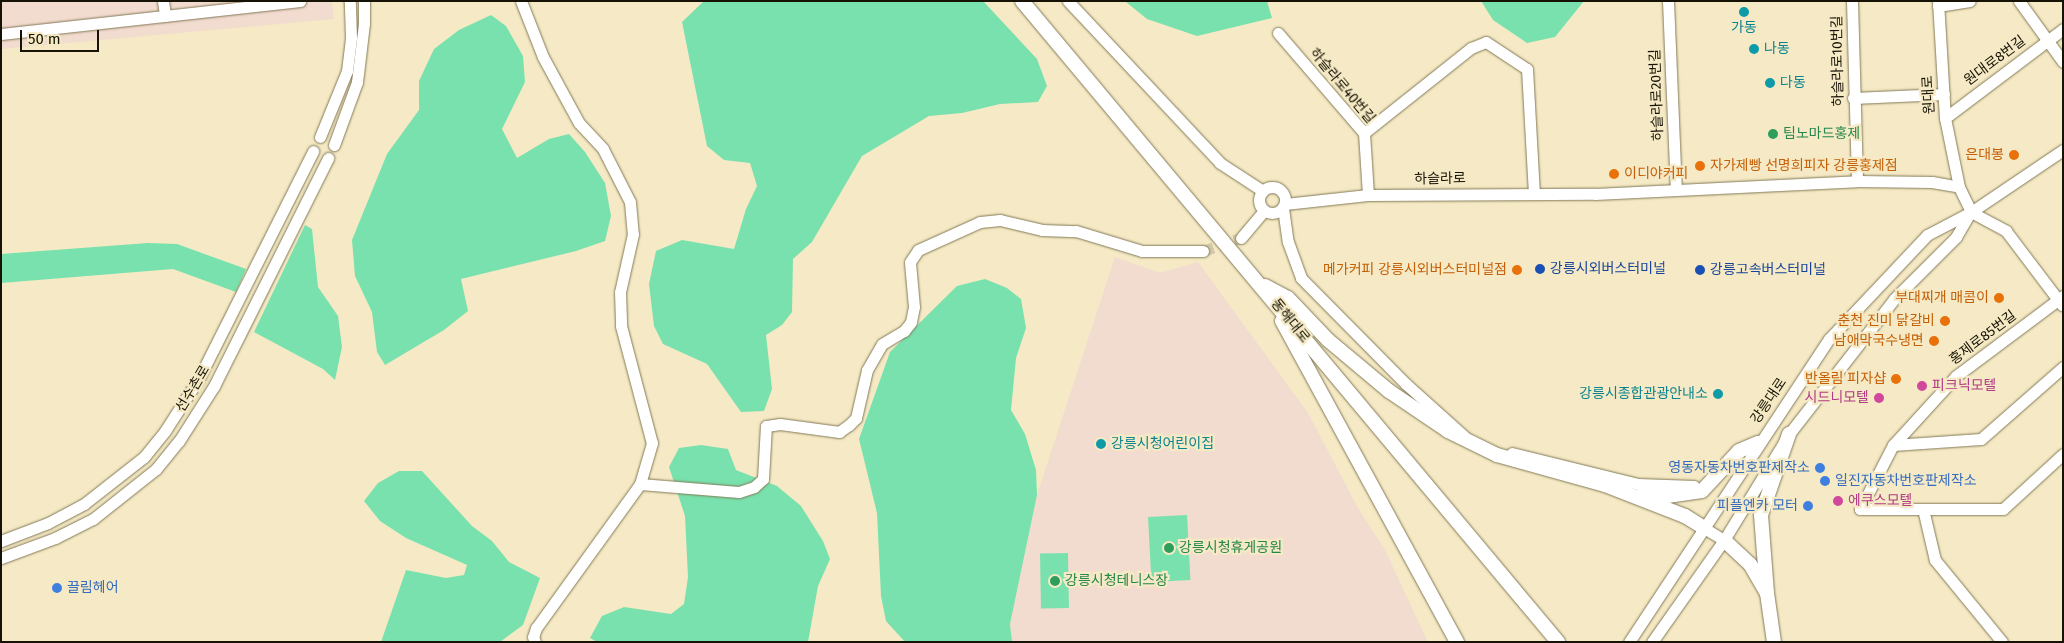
<!DOCTYPE html>
<meta charset="utf-8">
<style>
body{margin:0}
#map{position:relative;width:2064px;height:643px;overflow:hidden;background:#f5eac5;font-family:"Fira Sans","Noto Sans KR",sans-serif}
div>[style]{position:absolute}
.commercial>*{inset:0;background:#f2dbcf}
.green>*{inset:0;background:#79e1ad;transform-origin:0 0}
.minor-tunnel>*{height:11px;margin-top:-5.5px;transform-origin:0;background:repeating-linear-gradient(90deg,#d4caa8 0 11px,transparent 0 16.5px)}
.roads{filter:drop-shadow(0 0 1px #837957) drop-shadow(0 0 1px #837957)}
.minor>*{height:11px;margin:-5.5px;padding:0 5.5px;transform-origin:5.5px;border-radius:5.5px;background:#fff}
.minor>.ring{margin:-5.5px;padding:0;box-sizing:content-box;background:none;border:11px solid #fff;border-radius:50%}
.major>*{height:14px;margin:-7px;padding:0 7px;transform-origin:7px;border-radius:7px;background:#fff}
.dots>*{width:14px;height:14px;translate:-50% -50%;box-sizing:border-box;border:2px solid #f5eac5;border-radius:50%}
span{translate:-50% -50%;white-space:nowrap;text-align:center;line-height:1.15;-webkit-text-stroke:4.5px #f5eac5;paint-order:stroke}
.culture-label{font-size:14px;color:#0d838f}
.left{translate:0 -50%;text-align:left}
.right{translate:-100% -50%;text-align:right}
.street-label{font-size:14px;color:#161205}
.leisure-label{font-size:14px;color:#27864d}
.food-label{font-size:14px;color:#c56008}
.transit-label{font-size:14px;color:#164399}
.hotel-label{font-size:14px;color:#b23c85}
.shop-label{font-size:14px;color:#366cbe}
.frame{position:absolute;inset:0;border:2px solid #161205;pointer-events:none}
.scale{position:absolute;left:20px;top:30px;width:79px;height:22px;box-sizing:border-box;border:2px solid #161205;border-top:0;padding-left:6px;font-size:15px;line-height:18px;white-space:nowrap;color:#161205;-webkit-text-stroke:4px #f5eac5;paint-order:stroke}
</style>
<div id="map">
<div class="commercial">
<i style="clip-path:polygon(1px 1px,332px 1px,334px 19px,1px 49px)"></i>
<i style="clip-path:polygon(1115px 257px,1160px 273px,1198px 262px,1308px 413px,1358px 508px,1385px 550px,1428px 642px,1011px 642px,1010px 624px,1037px 495px)"></i>
</div>
<div class="green">
<i style="clip-path:polygon(704px 1px,983px 1px,1037px 59px,1047px 86px,1038px 102px,1000px 104px,962px 113px,929px 116px,862px 156px,812px 242px,793px 259px,792px 312px,782px 325px,766px 335px,772px 389px,764px 411px,741px 412px,707px 364px,663px 344px,654px 326px,649px 284px,656px 251px,682px 240px,734px 249px,746px 209px,757px 186px,750px 163px,724px 160px,707px 146px,682px 22px)"></i>
<i style="clip-path:polygon(1267px 1px,1272px 18px,1197px 36px,1147px 19px,1126px 2px)"></i>
<i style="clip-path:polygon(1481px 1px,1584px 1px,1555px 37px,1527px 43px,1493px 20px)"></i>
<i style="clip-path:polygon(491px 15px,506px 26px,523px 56px,525px 82px,502px 129px,517px 158px,549px 139px,569px 134px,585px 152px,605px 183px,611px 216px,605px 241px,576px 251px,461px 279px,468px 311px,444px 330px,385px 365px,377px 352px,372px 312px,355px 276px,352px 240px,387px 154px,419px 110px,419px 81px,434px 49px,459px 30px)"></i>
<i style="clip-path:polygon(305px 225px,312px 229px,318px 287px,338px 316px,342px 347px,335px 380px,323px 369px,254px 332px)"></i>
<i style="clip-path:polygon(148px 243px,177px 244px,246px 269px,236px 292px,173px 269px,1px 283px,1px 254px)"></i>
<i style="clip-path:polygon(985px 279px,1007px 288px,1021px 299px,1026px 328px,1016px 358px,1011px 410px,1025px 434px,1036px 470px,1037px 495px,1010px 624px,1012px 642px,905px 642px,886px 621px,881px 596px,877px 513px,859px 439px,890px 352px,957px 286px)"></i>
<i style="clip-path:polygon(701px 445px,728px 449px,736px 470px,777px 486px,801px 506px,823px 541px,830px 559px,818px 586px,808px 642px,597px 642px,590px 638px,602px 616px,624px 607px,671px 614px,684px 604px,688px 577px,685px 516px,669px 467px,679px 448px)"></i>
<i style="clip-path:polygon(399px 471px,422px 471px,472px 526px,492px 541px,509px 562px,540px 578px,523px 625px,500px 642px,381px 642px,406px 570px,446px 578px,464px 575px,467px 565px,406px 538px,380px 521px,364px 501px,378px 483px)"></i>
<i style="left:1187px;top:515px;width:65px;height:39px;rotate:87deg"></i>
<i style="left:1068px;top:553px;width:55px;height:28px;rotate:89deg"></i>
</div>
<div class="minor-tunnel">
<i style="left:1203px;top:251px;width:40px;rotate:-18.9deg"></i>
</div>
<div class="roads">
<div class="minor">
<i style="left:163px;top:1px;width:15px;rotate:82deg"></i>
<i style="left:521px;top:1px;width:60px;rotate:68.6deg"></i>
<i style="left:543px;top:57px;width:75px;rotate:61.4deg"></i>
<i style="left:579px;top:123px;width:35px;rotate:47deg"></i>
<i style="left:603px;top:149px;width:59px;rotate:63deg"></i>
<i style="left:630px;top:202px;width:32px;rotate:85deg"></i>
<i style="left:633px;top:234px;width:59px;rotate:102.6deg"></i>
<i style="left:620px;top:292px;width:34px;rotate:88deg"></i>
<i style="left:621px;top:326px;width:121px;rotate:75.2deg"></i>
<i style="left:652px;top:443px;width:43px;rotate:106.3deg"></i>
<i style="left:640px;top:484px;width:178px;rotate:125.8deg"></i>
<i style="left:536px;top:628px;width:9px;rotate:108deg"></i>
<i style="left:533px;top:637px;width:5px;rotate:68deg"></i>
<i style="left:1068px;top:1px;width:222px;rotate:46.8deg"></i>
<i style="left:1220px;top:163px;width:51px;rotate:33.1deg"></i>
<i style="left:1668px;top:1px;width:187px;rotate:87.6deg"></i>
<i style="left:1852px;top:1px;width:180px;rotate:88.4deg"></i>
<i style="left:1938px;top:1px;width:117px;rotate:86.6deg"></i>
<i style="left:1945px;top:118px;width:70px;rotate:78.5deg"></i>
<i style="left:2019px;top:1px;width:75px;rotate:54.2deg"></i>
<i style="left:1938px;top:6px;width:32px;rotate:-9deg"></i>
<i style="left:1278px;top:33px;width:132px;rotate:49.3deg"></i>
<i style="left:1364px;top:133px;width:62px;rotate:86.3deg"></i>
<i style="left:1px;top:34px;width:301px;rotate:-6.3deg"></i>
<i style="left:1853px;top:98px;width:91px;rotate:-2.5deg"></i>
<i style="left:1945px;top:118px;width:148px;rotate:-37deg"></i>
<i style="left:1364px;top:133px;width:137px;rotate:-38.5deg"></i>
<i style="left:1471px;top:48px;width:16px;rotate:-22deg"></i>
<i style="left:1486px;top:42px;width:49px;rotate:33.4deg"></i>
<i style="left:1527px;top:69px;width:125px;rotate:86.8deg"></i>
<i style="left:320px;top:137px;width:71px;rotate:-67.8deg"></i>
<i style="left:347px;top:71px;width:34px;rotate:-83deg"></i>
<i style="left:351px;top:37px;width:36px;rotate:-92deg"></i>
<i style="left:334px;top:145px;width:67px;rotate:-69.9deg"></i>
<i style="left:357px;top:82px;width:59px;rotate:-83.2deg"></i>
<i style="left:364px;top:23px;width:22px;rotate:-90deg"></i>
<i class="ring" style="left:1259px;top:187px;width:15px;height:15px"></i>
<i style="left:1285px;top:204px;width:83px;rotate:-6.2deg"></i>
<i style="left:1368px;top:195px;width:227px;rotate:-0.3deg"></i>
<i style="left:1595px;top:194px;width:262px;rotate:-2.8deg"></i>
<i style="left:1857px;top:181px;width:75px;rotate:0.8deg"></i>
<i style="left:1932px;top:182px;width:27px;rotate:10deg"></i>
<i style="left:1959px;top:187px;width:28px;rotate:64deg"></i>
<i style="left:1283px;top:208px;width:34px;rotate:82deg"></i>
<i style="left:1288px;top:242px;width:38px;rotate:70deg"></i>
<i style="left:1301px;top:278px;width:149px;rotate:45.3deg"></i>
<i style="left:1406px;top:384px;width:78px;rotate:41.9deg"></i>
<i style="left:1971px;top:212px;width:40px;rotate:28deg"></i>
<i style="left:2006px;top:231px;width:93px;rotate:52.9deg"></i>
<i style="left:1241px;top:238px;width:35px;rotate:-50deg"></i>
<i style="left:2063px;top:296px;width:134px;rotate:143.2deg"></i>
<i style="left:1956px;top:376px;width:93px;rotate:132.4deg"></i>
<i style="left:1893px;top:445px;width:72px;rotate:117.3deg"></i>
<i style="left:1860px;top:509px;width:143px"></i>
<i style="left:2003px;top:509px;width:81px;rotate:-42.5deg"></i>
<i style="left:1893px;top:445px;width:88px;rotate:-3.9deg"></i>
<i style="left:1981px;top:439px;width:109px;rotate:-41.3deg"></i>
<i style="left:1512px;top:453px;width:130px;rotate:13.8deg"></i>
<i style="left:1638px;top:484px;width:56px;rotate:2deg"></i>
<i style="left:640px;top:484px;width:99px;rotate:4.6deg"></i>
<i style="left:739px;top:492px;width:16px;rotate:-18deg"></i>
<i style="left:754px;top:487px;width:12px;rotate:-42deg"></i>
<i style="left:763px;top:479px;width:53px;rotate:-86.8deg"></i>
<i style="left:766px;top:426px;width:14px;rotate:-8deg"></i>
<i style="left:780px;top:424px;width:60px;rotate:7.7deg"></i>
<i style="left:839px;top:432px;width:12px;rotate:-35deg"></i>
<i style="left:849px;top:425px;width:10px;rotate:-45deg"></i>
<i style="left:856px;top:418px;width:49px;rotate:-77.1deg"></i>
<i style="left:867px;top:370px;width:30px;rotate:-60deg"></i>
<i style="left:882px;top:344px;width:26px;rotate:-31deg"></i>
<i style="left:904px;top:331px;width:11px;rotate:-52deg"></i>
<i style="left:911px;top:322px;width:15px;rotate:-79deg"></i>
<i style="left:914px;top:307px;width:45px;rotate:-95.1deg"></i>
<i style="left:910px;top:262px;width:14px;rotate:-56deg"></i>
<i style="left:918px;top:250px;width:68px;rotate:-24.3deg"></i>
<i style="left:980px;top:222px;width:20px;rotate:-6deg"></i>
<i style="left:1000px;top:220px;width:43px;rotate:13.4deg"></i>
<i style="left:1042px;top:230px;width:34px;rotate:2deg"></i>
<i style="left:1076px;top:231px;width:69px;rotate:16.9deg"></i>
<i style="left:1142px;top:251px;width:61px"></i>
<i style="left:1923px;top:509px;width:52px;rotate:76.8deg"></i>
<i style="left:1935px;top:560px;width:106px;rotate:50.7deg"></i>
<i style="left:1704px;top:528px;width:23px;rotate:31deg"></i>
<i style="left:1px;top:541px;width:50px;rotate:-21deg"></i>
<i style="left:48px;top:523px;width:41px;rotate:-27.8deg"></i>
<i style="left:84px;top:504px;width:76px;rotate:-38.1deg"></i>
<i style="left:144px;top:457px;width:33px;rotate:-51deg"></i>
<i style="left:165px;top:431px;width:63px;rotate:-57.3deg"></i>
<i style="left:199px;top:378px;width:254px;rotate:-63.3deg"></i>
<i style="left:1px;top:558px;width:58px;rotate:-20.3deg"></i>
<i style="left:55px;top:538px;width:42px;rotate:-26.6deg"></i>
<i style="left:93px;top:519px;width:80px;rotate:-38.4deg"></i>
<i style="left:156px;top:469px;width:36px;rotate:-51deg"></i>
<i style="left:179px;top:441px;width:65px;rotate:-57.5deg"></i>
<i style="left:214px;top:386px;width:255px;rotate:-63.4deg"></i>
<i style="left:1629px;top:642px;width:363px;rotate:-56.6deg"></i>
<i style="left:1829px;top:339px;width:143px;rotate:-46.7deg"></i>
<i style="left:1927px;top:235px;width:50px;rotate:-27.6deg"></i>
<i style="left:1971px;top:212px;width:111px;rotate:-34deg"></i>
<i style="left:1652px;top:642px;width:125px;rotate:-54.8deg"></i>
<i style="left:1724px;top:540px;width:124px;rotate:-58.5deg"></i>
<i style="left:1789px;top:434px;width:171px;rotate:-52.1deg"></i>
<i style="left:1894px;top:299px;width:88px;rotate:-45deg"></i>
<i style="left:1956px;top:237px;width:28px;rotate:-60deg"></i>
</div>
<div class="major">
<i style="left:1022px;top:1px;width:836px;rotate:50.1deg"></i>
<i style="left:1265px;top:286px;width:26px;rotate:28deg"></i>
<i style="left:1288px;top:298px;width:58px;rotate:46.4deg"></i>
<i style="left:1328px;top:340px;width:80px;rotate:39.9deg"></i>
<i style="left:1389px;top:391px;width:71px;rotate:34.1deg"></i>
<i style="left:1448px;top:431px;width:55px;rotate:26.1deg"></i>
<i style="left:1497px;top:455px;width:112px;rotate:15.5deg"></i>
<i style="left:1605px;top:485px;width:86px;rotate:21.2deg"></i>
<i style="left:1685px;top:516px;width:22px;rotate:32deg"></i>
<i style="left:1282px;top:321px;width:366px;rotate:61.4deg"></i>
<i style="left:1644px;top:493px;width:17px;rotate:13deg"></i>
<i style="left:1661px;top:497px;width:41px;rotate:-8.3deg"></i>
<i style="left:1702px;top:491px;width:54px;rotate:-47.2deg"></i>
<i style="left:1739px;top:451px;width:21px;rotate:-23deg"></i>
<i style="left:1724px;top:540px;width:35px;rotate:43deg"></i>
<i style="left:1750px;top:564px;width:34px;rotate:60deg"></i>
<i style="left:1767px;top:593px;width:49px;rotate:81.9deg"></i>
<i style="left:1767px;top:593px;width:78px;rotate:-94.4deg"></i>
<i style="left:1761px;top:515px;width:86px;rotate:-70.9deg"></i>
</div>
</div>
<div class="dots">
<i style="left:1744px;top:12px;background:#0f9aa8"></i>
<i style="left:1754px;top:49px;background:#0f9aa8"></i>
<i style="left:1770px;top:83px;background:#0f9aa8"></i>
<i style="left:1773px;top:134px;background:#2e9e5b"></i>
<i style="left:2014px;top:155px;background:#e8710a"></i>
<i style="left:1700px;top:166px;background:#e8710a"></i>
<i style="left:1614px;top:174px;background:#e8710a"></i>
<i style="left:1540px;top:269px;background:#1a4fb4"></i>
<i style="left:1517px;top:270px;background:#e8710a"></i>
<i style="left:1700px;top:270px;background:#1a4fb4"></i>
<i style="left:1999px;top:298px;background:#e8710a"></i>
<i style="left:1945px;top:321px;background:#e8710a"></i>
<i style="left:1934px;top:341px;background:#e8710a"></i>
<i style="left:1896px;top:379px;background:#e8710a"></i>
<i style="left:1922px;top:386px;background:#d1479c"></i>
<i style="left:1718px;top:394px;background:#0f9aa8"></i>
<i style="left:1879px;top:398px;background:#d1479c"></i>
<i style="left:1101px;top:444px;background:#0f9aa8"></i>
<i style="left:1820px;top:468px;background:#3f7fe0"></i>
<i style="left:1825px;top:481px;background:#3f7fe0"></i>
<i style="left:1838px;top:501px;background:#d1479c"></i>
<i style="left:1808px;top:506px;background:#3f7fe0"></i>
<i style="left:1169px;top:548px;background:#2e9e5b"></i>
<i style="left:1055px;top:581px;background:#2e9e5b"></i>
<i style="left:57px;top:588px;background:#3f7fe0"></i>
</div>
<div class="culture-label">
<span style="left:1744px;top:28px">가동</span>
<span class="left" style="left:1764px;top:49px">나동</span>
<span class="left" style="left:1780px;top:83px">다동</span>
<span class="right" style="left:1708px;top:394px">강릉시종합관광안내소</span>
<span class="left" style="left:1111px;top:444px">강릉시청어린이집</span>
</div>
<div class="street-label">
<span style="left:1838px;top:61px;rotate:-91deg">하슬라로10번길</span>
<span style="left:1995px;top:61px;rotate:-37deg">원대로8번길</span>
<span style="left:1342px;top:86px;rotate:50deg">하슬라로40번길</span>
<span style="left:1657px;top:95px;rotate:-92deg">하슬라로20번길</span>
<span style="left:1929px;top:95px;rotate:-93deg">원대로</span>
<span style="left:1440px;top:179px;rotate:-1deg">하슬라로</span>
<span style="left:1290px;top:321px;rotate:51deg">동해대로</span>
<span style="left:1983px;top:338px;rotate:-37deg">홍제로85번길</span>
<span style="left:193px;top:389px;rotate:-59deg">선수촌로</span>
<span style="left:1769px;top:401px;rotate:-56deg">강릉대로</span>
</div>
<div class="leisure-label">
<span class="left" style="left:1783px;top:134px">팀노마드홍제</span>
<span class="left" style="left:1179px;top:548px">강릉시청휴게공원</span>
<span class="left" style="left:1065px;top:581px">강릉시청테니스장</span>
</div>
<div class="food-label">
<span class="right" style="left:2004px;top:155px">은대봉</span>
<span class="left" style="left:1710px;top:166px">자가제빵 선명희피자 강릉홍제점</span>
<span class="left" style="left:1624px;top:174px">이디야커피</span>
<span class="right" style="left:1507px;top:270px">메가커피 강릉시외버스터미널점</span>
<span class="right" style="left:1989px;top:298px">부대찌개 매콤이</span>
<span class="right" style="left:1935px;top:321px">춘천 진미 닭갈비</span>
<span class="right" style="left:1924px;top:341px">남애막국수냉면</span>
<span class="right" style="left:1886px;top:379px">반올림 피자샵</span>
</div>
<div class="transit-label">
<span class="left" style="left:1550px;top:269px">강릉시외버스터미널</span>
<span class="left" style="left:1710px;top:270px">강릉고속버스터미널</span>
</div>
<div class="hotel-label">
<span class="left" style="left:1932px;top:386px">피크닉모텔</span>
<span class="right" style="left:1869px;top:398px">시드니모텔</span>
<span class="left" style="left:1848px;top:501px">에쿠스모텔</span>
</div>
<div class="shop-label">
<span class="right" style="left:1810px;top:468px">영동자동차번호판제작소</span>
<span class="left" style="left:1835px;top:481px">일진자동차번호판제작소</span>
<span class="right" style="left:1798px;top:506px">피플엔카 모터</span>
<span class="left" style="left:67px;top:588px">끌림헤어</span>
</div>
<div class="frame"></div>
<div class="scale">50 m</div>
</div>
